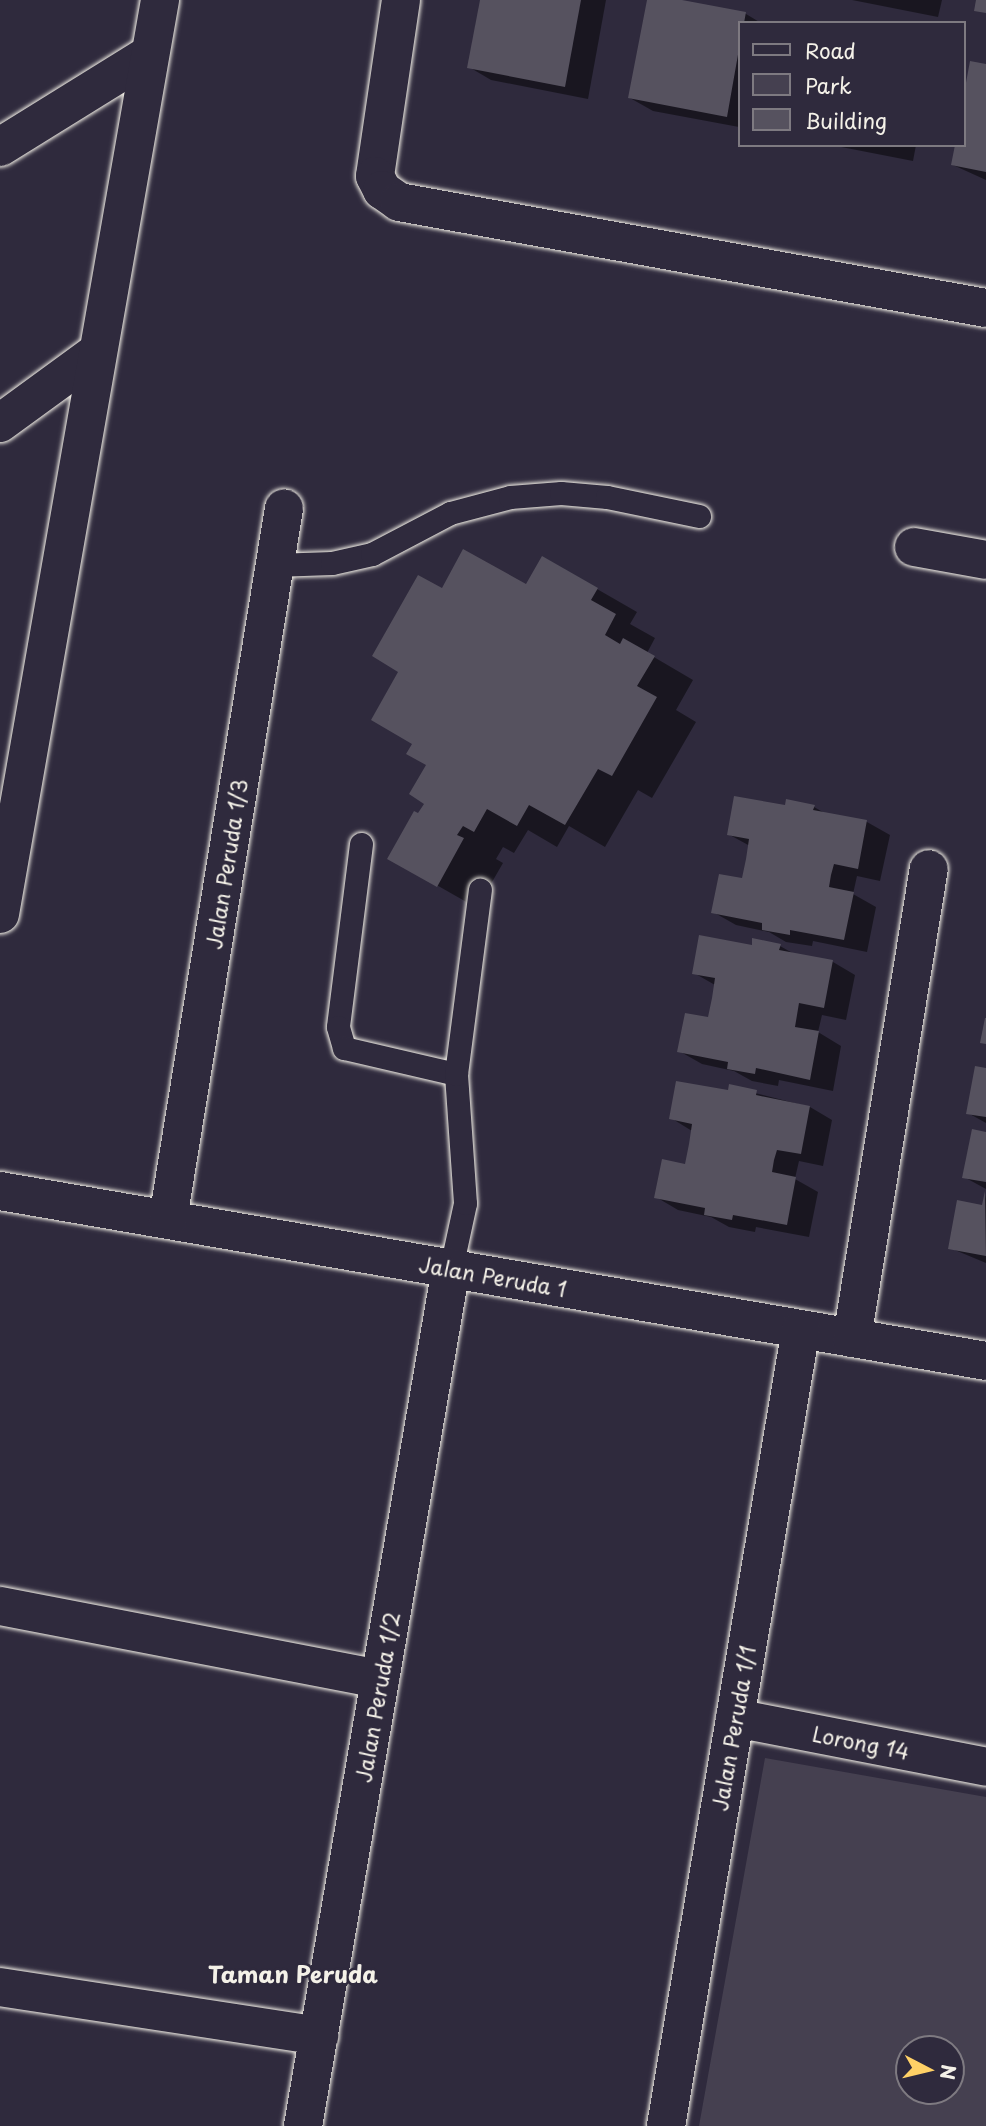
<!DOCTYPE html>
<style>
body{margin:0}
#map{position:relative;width:986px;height:2126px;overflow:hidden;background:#2f2a3d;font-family:"Playpen Sans",sans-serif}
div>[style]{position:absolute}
.green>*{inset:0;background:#454050}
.shadow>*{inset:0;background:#0007}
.building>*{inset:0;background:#56525f}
.roads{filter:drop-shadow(0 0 2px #f4f1e8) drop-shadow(0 0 2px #f4f1e8)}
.service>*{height:23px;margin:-11.5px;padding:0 11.5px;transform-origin:11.5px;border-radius:11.5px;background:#2f2a3d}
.minor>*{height:38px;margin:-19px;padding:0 19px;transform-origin:19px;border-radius:19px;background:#2f2a3d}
span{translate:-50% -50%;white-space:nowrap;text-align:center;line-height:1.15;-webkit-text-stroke:5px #2f2a3d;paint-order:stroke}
.street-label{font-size:21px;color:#f4f1e8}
.neighbourhood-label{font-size:23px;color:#f4f1e8;font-weight:700}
.legend{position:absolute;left:738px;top:21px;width:228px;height:126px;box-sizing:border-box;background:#2f2a3d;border:2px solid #7e7a81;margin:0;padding:9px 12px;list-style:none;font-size:21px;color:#f4f1e8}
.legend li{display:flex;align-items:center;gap:14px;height:35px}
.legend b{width:35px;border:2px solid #7e7a81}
.north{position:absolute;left:895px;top:2035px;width:70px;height:70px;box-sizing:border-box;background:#2f2a3d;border:2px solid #7e7a81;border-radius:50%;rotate:97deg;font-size:19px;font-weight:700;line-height:28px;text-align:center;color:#f4f1e8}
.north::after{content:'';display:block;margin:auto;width:24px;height:32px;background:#ffd166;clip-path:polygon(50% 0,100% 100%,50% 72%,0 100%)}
</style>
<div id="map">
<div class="green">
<i style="clip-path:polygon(evenodd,765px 1758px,986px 1797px,986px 2126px,699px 2126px,765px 1758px,909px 2049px,951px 2049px,951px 2091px,909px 2091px,909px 2049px)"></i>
</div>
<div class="shadow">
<i style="clip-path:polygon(481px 0,606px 0,588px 99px,491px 80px,469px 67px)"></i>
<i style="clip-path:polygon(648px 0,674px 0,746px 14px,761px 23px,739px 23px,739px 127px,653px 111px,630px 98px)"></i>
<i style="clip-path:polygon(852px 0,942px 0,938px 17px)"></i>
<i style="clip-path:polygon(986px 66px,986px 180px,953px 165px,963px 145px)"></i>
<i style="clip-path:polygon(831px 145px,916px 145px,913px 161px)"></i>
<i style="clip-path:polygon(526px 587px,597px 589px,637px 612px,630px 624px,655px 638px,647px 653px,693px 680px,676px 710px,696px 722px,652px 798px,638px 790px,605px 847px,569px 826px,557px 847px,528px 830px,514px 853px,503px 847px,496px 859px,503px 863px,477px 908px,389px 858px,426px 803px,428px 765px,414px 743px,442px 590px)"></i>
<i style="clip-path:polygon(786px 807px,814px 807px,828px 815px,867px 822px,890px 835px,880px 881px,857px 876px,853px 894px,876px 907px,867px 952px,813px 941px,812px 946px,786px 942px,769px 932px,736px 925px,713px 912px,743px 880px,750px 846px,728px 834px)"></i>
<i style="clip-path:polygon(780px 946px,796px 955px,833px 962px,855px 975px,846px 1020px,822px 1015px,818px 1032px,841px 1046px,833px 1091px,779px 1080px,778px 1086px,752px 1081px,734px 1071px,702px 1064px,679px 1051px,709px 1019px,715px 985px,694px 973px,753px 947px)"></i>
<i style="clip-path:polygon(986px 1069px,986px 1123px,968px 1113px)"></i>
<i style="clip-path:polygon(731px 1087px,810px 1107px,832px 1120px,823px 1166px,799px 1161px,796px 1174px,795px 1179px,818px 1192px,809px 1237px,756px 1227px,755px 1232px,729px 1227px,711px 1217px,678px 1210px,656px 1197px,686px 1166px,692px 1131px,671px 1118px,729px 1092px)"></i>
<i style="clip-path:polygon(986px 1134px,986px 1189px,964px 1177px)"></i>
<i style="clip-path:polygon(986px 1195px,986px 1263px,950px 1248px,983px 1207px)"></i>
</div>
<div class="building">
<i style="clip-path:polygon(480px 0,581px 0,565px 87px,467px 68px)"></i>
<i style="clip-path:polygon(647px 0,682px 0,746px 12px,744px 23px,739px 23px,739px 49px,727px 117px,628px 98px)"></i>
<i style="clip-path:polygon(976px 0,986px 0,986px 13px,974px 11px)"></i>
<i style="clip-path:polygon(970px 61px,986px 64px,986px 172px,951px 165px,955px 145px,963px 145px,963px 99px)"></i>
<i style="clip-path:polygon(463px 549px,526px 584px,542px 556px,598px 588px,591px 600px,616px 614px,605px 635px,620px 644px,623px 638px,655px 656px,637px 686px,657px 697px,612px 776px,598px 769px,565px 825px,529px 805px,517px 826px,487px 809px,474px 832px,463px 826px,457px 835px,464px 838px,437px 887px,387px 859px,414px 811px,418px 813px,424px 804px,409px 794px,426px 765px,406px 754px,412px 744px,371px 720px,398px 672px,372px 656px,418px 575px,442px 588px)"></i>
<i style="clip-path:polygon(734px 796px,785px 805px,786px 799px,815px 805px,813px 810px,867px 820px,858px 869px,834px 864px,831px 875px,829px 887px,854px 892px,844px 940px,790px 930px,790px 935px,762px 930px,762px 923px,711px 913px,719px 874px,742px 878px,746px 859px,749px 839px,727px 835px)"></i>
<i style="clip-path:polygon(699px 935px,752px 945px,752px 938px,781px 944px,779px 950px,833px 960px,824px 1008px,799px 1003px,795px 1027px,819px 1031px,810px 1080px,756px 1068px,755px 1074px,727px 1069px,728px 1062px,677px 1052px,685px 1013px,708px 1017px,712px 998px,715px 978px,692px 974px)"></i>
<i style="clip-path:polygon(985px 1018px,986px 1018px,986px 1044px,980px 1043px)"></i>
<i style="clip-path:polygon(975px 1066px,986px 1068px,986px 1117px,966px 1114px)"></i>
<i style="clip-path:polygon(676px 1081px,728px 1090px,729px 1084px,757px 1090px,756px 1095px,810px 1106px,801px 1154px,777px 1150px,774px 1160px,772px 1172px,796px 1177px,787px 1225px,733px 1215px,732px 1220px,704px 1215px,705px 1208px,654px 1198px,662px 1159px,685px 1164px,689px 1144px,692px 1124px,669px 1119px)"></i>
<i style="clip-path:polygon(972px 1129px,986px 1132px,986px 1182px,962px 1178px)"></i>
<i style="clip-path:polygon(985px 1191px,986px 1256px,948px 1249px,957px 1200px,982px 1205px)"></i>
</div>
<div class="roads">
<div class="service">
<i style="left:274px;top:565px;width:58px;rotate:-2deg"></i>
<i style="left:332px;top:563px;width:41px;rotate:-12.7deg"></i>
<i style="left:372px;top:554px;width:88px;rotate:-27.7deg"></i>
<i style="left:450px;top:513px;width:62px;rotate:-14.9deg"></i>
<i style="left:510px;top:497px;width:51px;rotate:-4.5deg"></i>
<i style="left:561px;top:493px;width:46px;rotate:5deg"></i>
<i style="left:607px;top:497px;width:94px;rotate:11.7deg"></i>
<i style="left:361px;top:844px;width:184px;rotate:97.2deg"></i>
<i style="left:338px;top:1027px;width:22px;rotate:74deg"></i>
<i style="left:344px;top:1048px;width:115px;rotate:13.1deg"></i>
<i style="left:451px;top:1268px;width:66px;rotate:-77.8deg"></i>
<i style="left:465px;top:1203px;width:129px;rotate:-94deg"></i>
<i style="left:456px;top:1074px;width:186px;rotate:-82.6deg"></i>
</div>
<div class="minor">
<i style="left:401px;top:0;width:178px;rotate:98.4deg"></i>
<i style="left:375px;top:176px;width:16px;rotate:63deg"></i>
<i style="left:382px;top:190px;width:21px;rotate:35deg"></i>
<i style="left:399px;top:202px;width:596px;rotate:10.24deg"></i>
<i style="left:0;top:147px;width:176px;rotate:-31.8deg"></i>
<i style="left:0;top:423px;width:119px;rotate:-36.1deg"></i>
<i style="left:914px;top:547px;width:73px;rotate:10.2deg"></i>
<i style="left:0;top:914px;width:928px;rotate:-80.07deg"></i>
<i style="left:0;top:1191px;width:1001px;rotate:9.78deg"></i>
<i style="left:168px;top:1219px;width:720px;rotate:-80.73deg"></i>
<i style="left:852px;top:1338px;width:475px;rotate:-80.7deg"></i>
<i style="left:0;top:1606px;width:387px;rotate:10.9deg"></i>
<i style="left:735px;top:1718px;width:256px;rotate:11deg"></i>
<i style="left:0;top:1987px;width:323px;rotate:8.7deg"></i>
<i style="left:303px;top:2126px;width:871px;rotate:-80.21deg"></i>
<i style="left:666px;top:2126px;width:808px;rotate:-80.39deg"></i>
</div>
</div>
<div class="street-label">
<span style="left:226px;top:864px;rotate:-81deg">Jalan Peruda 1/3</span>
<span style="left:493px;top:1276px;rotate:10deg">Jalan Peruda 1</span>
<span style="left:377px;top:1697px;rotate:-80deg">Jalan Peruda 1/2</span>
<span style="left:733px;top:1728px;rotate:-80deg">Jalan Peruda 1/1</span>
<span style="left:861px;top:1742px;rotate:11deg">Lorong 14</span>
</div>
<div class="neighbourhood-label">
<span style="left:293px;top:1974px">Taman Peruda</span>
</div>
<ul class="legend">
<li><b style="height:9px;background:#2f2a3d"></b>Road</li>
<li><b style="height:19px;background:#454050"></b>Park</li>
<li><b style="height:19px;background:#56525f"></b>Building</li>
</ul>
<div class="north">N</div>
</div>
